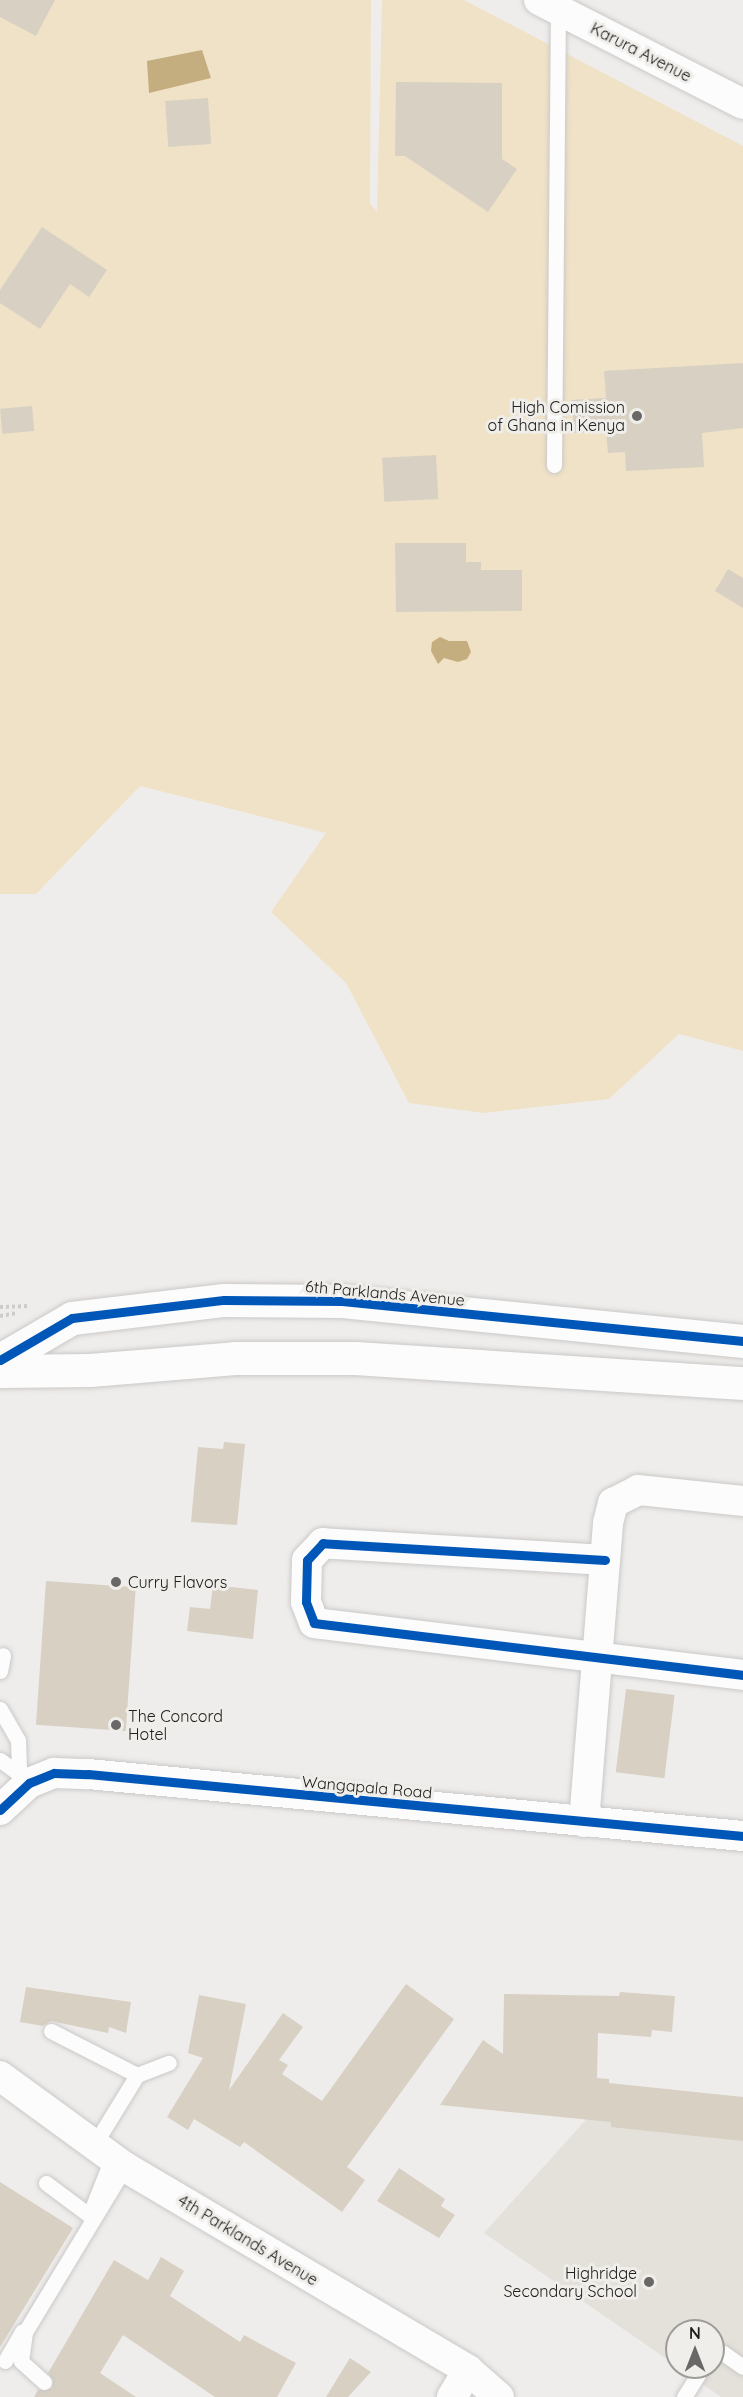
<!DOCTYPE html>
<style>
body{margin:0}
#map{position:relative;width:743px;height:2397px;overflow:hidden;background:#efedeb;font-family:Quicksand,sans-serif}
div>[style]{position:absolute}
.built>*{inset:0;background:#e4e1da}
.green>*{inset:0;background:#f0e2c7}
.water>*{inset:0;background:#c4ad7e}
.building>*{inset:0;background:#d7d0c3;transform-origin:0 0}
.path>*{height:4px;margin-top:-2px;transform-origin:0;background:repeating-linear-gradient(90deg,#cccccb 0 3px,transparent 0 6px)}
.roads{filter:drop-shadow(0 0 2px #cac9c8) drop-shadow(0 0 2px #cac9c8)}
.service>*{height:15px;margin:-7.5px;padding:0 7.5px;transform-origin:7.5px;border-radius:7.5px;background:#fdfcfc}
.minor>*{height:30px;margin:-15px;padding:0 15px;transform-origin:15px;border-radius:15px;background:#fdfcfc}
.tertiary>*{height:33px;margin:-16.5px;padding:0 16.5px;transform-origin:16.5px;border-radius:16.5px;background:#fdfcfc}
.cycleway>*{height:9px;margin:-4.5px;padding:0 4.5px;transform-origin:4.5px;border-radius:4.5px;background:#0057b8}
.dots>*{width:16px;height:16px;translate:-50% -50%;box-sizing:border-box;border:3px solid #f0eeea;border-radius:50%}
span{translate:-50% -50%;white-space:nowrap;text-align:center;line-height:1.15;-webkit-text-stroke:6px #f0eeea;paint-order:stroke}
.street-label{font-size:16px;color:#21201e}
.poi-label{font-size:16px;color:#21201e}
.right{translate:-100% -50%;text-align:right}
.left{translate:0 -50%;text-align:left}
.north{position:absolute;left:665px;top:2319px;width:60px;height:60px;box-sizing:border-box;background:#f0eeea;border:2px solid #9d9c98;border-radius:50%;rotate:0deg;font-size:16px;font-weight:700;line-height:24px;text-align:center;color:#21201e}
.north::after{content:'';display:block;margin:auto;width:21px;height:27px;background:#696866;clip-path:polygon(50% 0,100% 100%,50% 72%,0 100%)}
</style>
<div id="map">
<div class="built">
<i style="clip-path:polygon(592px 2113px,743px 2136px,743px 2397px,721px 2397px,678px 2367px,713px 2367px,713px 2331px,677px 2331px,677px 2366px,484px 2233px)"></i>
</div>
<div class="green">
<i style="clip-path:polygon(0 0,371px 0,370px 204px,377px 211px,382px 0,464px 0,743px 146px,743px 1051px,679px 1034px,609px 1099px,484px 1113px,409px 1103px,346px 983px,271px 912px,326px 833px,140px 786px,36px 894px,0 894px)"></i>
</div>
<div class="water">
<i style="clip-path:polygon(202px 50px,211px 78px,149px 93px,147px 61px)"></i>
<i style="clip-path:polygon(440px 637px,449px 641px,467px 641px,471px 652px,467px 659px,458px 662px,444px 658px,438px 664px,431px 651px,432px 642px)"></i>
</div>
<div class="building">
<i style="clip-path:polygon(0 0,55px 0,36px 36px,0 17px)"></i>
<i style="clip-path:polygon(396px 82px,502px 83px,502px 159px,517px 169px,488px 212px,405px 156px,395px 156px)"></i>
<i style="left:208px;top:98px;width:46px;height:43px;rotate:86deg"></i>
<i style="clip-path:polygon(42px 227px,107px 270px,89px 297px,70px 284px,40px 329px,0 303px,0 290px)"></i>
<i style="clip-path:polygon(743px 363px,743px 428px,702px 433px,704px 467px,626px 471px,625px 452px,608px 453px,606px 431px,574px 433px,572px 400px,606px 398px,604px 371px)"></i>
<i style="left:32px;top:406px;width:25px;height:32px;rotate:85deg"></i>
<i style="left:436px;top:455px;width:44px;height:54px;rotate:87deg"></i>
<i style="clip-path:polygon(395px 543px,466px 543px,466px 562px,481px 562px,481px 570px,522px 570px,522px 611px,396px 612px)"></i>
<i style="clip-path:polygon(728px 569px,743px 578px,743px 608px,715px 591px)"></i>
<i style="clip-path:polygon(224px 1442px,245px 1444px,237px 1525px,191px 1522px,198px 1447px,223px 1449px)"></i>
<i style="left:46px;top:1581px;width:90px;height:144px;rotate:4deg"></i>
<i style="clip-path:polygon(213px 1585px,258px 1590px,253px 1639px,187px 1631px,190px 1607px,210px 1609px)"></i>
<i style="left:626px;top:1689px;width:49px;height:84px;rotate:7deg"></i>
<i style="clip-path:polygon(406px 1984px,454px 2019px,347px 2167px,365px 2180px,342px 2212px,244px 2142px,240px 2147px,194px 2119px,188px 2130px,167px 2117px,203px 2058px,188px 2053px,199px 1995px,246px 2004px,229px 2090px,283px 2013px,303px 2027px,279px 2060px,288px 2065px,282px 2074px,322px 2101px)"></i>
<i style="clip-path:polygon(26px 1987px,131px 2002px,126px 2033px,109px 2027px,108px 2033px,51px 2021px,43px 2026px,20px 2022px)"></i>
<i style="clip-path:polygon(620px 1992px,675px 1996px,672px 2032px,652px 2030px,651px 2037px,598px 2033px,597px 2078px,609px 2079px,609px 2083px,743px 2097px,743px 2141px,611px 2127px,611px 2122px,440px 2105px,483px 2040px,503px 2054px,504px 1994px,619px 1996px)"></i>
<i style="clip-path:polygon(399px 2168px,445px 2199px,441px 2206px,455px 2215px,439px 2238px,377px 2201px)"></i>
<i style="clip-path:polygon(0 2182px,73px 2228px,0 2347px)"></i>
<i style="clip-path:polygon(161px 2257px,184px 2271px,170px 2296px,240px 2342px,244px 2335px,296px 2363px,277px 2397px,215px 2397px,123px 2335px,100px 2373px,136px 2397px,34px 2397px,38px 2390px,52px 2388px,53px 2380px,48px 2373px,114px 2260px,148px 2280px)"></i>
<i style="clip-path:polygon(350px 2358px,371px 2372px,348px 2397px,326px 2397px)"></i>
</div>
<div class="path">
<i style="left:0;top:1307px;width:29px;rotate:-2deg"></i>
<i style="left:0;top:1316px;width:17px;rotate:-10deg"></i>
</div>
<div class="roads">
<div class="service">
<i style="left:554px;top:465px;width:454px;rotate:-89.5deg"></i>
<i style="left:0;top:1671px;width:16px;rotate:-79deg"></i>
<i style="left:0;top:1709px;width:36px;rotate:60deg"></i>
<i style="left:18px;top:1740px;width:33px;rotate:88deg"></i>
<i style="left:0;top:1760px;width:29px;rotate:36deg"></i>
<i style="left:51px;top:2031px;width:97px;rotate:27.1deg"></i>
<i style="left:94px;top:2145px;width:82px;rotate:-58.4deg"></i>
<i style="left:137px;top:2075px;width:34px;rotate:-21deg"></i>
<i style="left:46px;top:2183px;width:54px;rotate:36.7deg"></i>
<i style="left:93px;top:2206px;width:52px;rotate:-68.4deg"></i>
<i style="left:713px;top:2355px;width:10px;rotate:-11deg"></i>
<i style="left:723px;top:2353px;width:24px;rotate:35deg"></i>
<i style="left:5px;top:2361px;width:34px;rotate:-60deg"></i>
<i style="left:44px;top:2382px;width:31px;rotate:-138deg"></i>
<i style="left:21px;top:2361px;width:29px;rotate:-82deg"></i>
<i style="left:25px;top:2332px;width:193px;rotate:-58.8deg"></i>
<i style="left:684px;top:2397px;width:36px;rotate:-58deg"></i>
</div>
<div class="minor">
<i style="left:539px;top:0;width:229px;rotate:27deg"></i>
<i style="left:605px;top:1560px;width:283px;rotate:-176.6deg"></i>
<i style="left:323px;top:1543px;width:23px;rotate:133deg"></i>
<i style="left:307px;top:1560px;width:42px;rotate:91.4deg"></i>
<i style="left:306px;top:1602px;width:22px;rotate:69deg"></i>
<i style="left:314px;top:1623px;width:432px;rotate:6.9deg"></i>
<i style="left:0;top:1810px;width:40px;rotate:-43deg"></i>
<i style="left:29px;top:1783px;width:27px;rotate:-22deg"></i>
<i style="left:54px;top:1773px;width:34px;rotate:2deg"></i>
<i style="left:88px;top:1774px;width:658px;rotate:5.41deg"></i>
<i style="left:584px;top:1822px;width:300px;rotate:-85.4deg"></i>
<i style="left:608px;top:1523px;width:21px;rotate:-76deg"></i>
<i style="left:613px;top:1503px;width:28px;rotate:-27deg"></i>
<i style="left:638px;top:1490px;width:106px;rotate:6deg"></i>
<i style="left:0;top:2076px;width:155px;rotate:36.1deg"></i>
<i style="left:125px;top:2167px;width:399px;rotate:30.6deg"></i>
<i style="left:468px;top:2370px;width:41px;rotate:41.1deg"></i>
<i style="left:452px;top:2397px;width:31px;rotate:-59deg"></i>
</div>
<div class="tertiary">
<i style="left:0;top:1360px;width:83px;rotate:-30.3deg"></i>
<i style="left:72px;top:1318px;width:153px;rotate:-6.8deg"></i>
<i style="left:224px;top:1300px;width:118px;rotate:0.5deg"></i>
<i style="left:342px;top:1301px;width:403px;rotate:5.7deg"></i>
<i style="left:0;top:1371px;width:90px;rotate:-0.6deg"></i>
<i style="left:90px;top:1370px;width:145px;rotate:-4.7deg"></i>
<i style="left:235px;top:1358px;width:120px"></i>
<i style="left:355px;top:1358px;width:389px;rotate:3.7deg"></i>
</div>
</div>
<div class="cycleway">
<i style="left:0;top:1360px;width:83px;rotate:-30.3deg"></i>
<i style="left:72px;top:1318px;width:153px;rotate:-6.8deg"></i>
<i style="left:224px;top:1300px;width:118px;rotate:0.5deg"></i>
<i style="left:342px;top:1301px;width:403px;rotate:5.7deg"></i>
<i style="left:605px;top:1560px;width:283px;rotate:-176.6deg"></i>
<i style="left:323px;top:1543px;width:23px;rotate:133deg"></i>
<i style="left:307px;top:1560px;width:42px;rotate:91.4deg"></i>
<i style="left:306px;top:1602px;width:22px;rotate:69deg"></i>
<i style="left:314px;top:1623px;width:432px;rotate:6.9deg"></i>
<i style="left:0;top:1810px;width:40px;rotate:-43deg"></i>
<i style="left:29px;top:1783px;width:27px;rotate:-22deg"></i>
<i style="left:54px;top:1773px;width:34px;rotate:2deg"></i>
<i style="left:88px;top:1774px;width:658px;rotate:5.41deg"></i>
</div>
<div class="dots">
<i style="left:637px;top:416px;background:#696866"></i>
<i style="left:116px;top:1582px;background:#696866"></i>
<i style="left:116px;top:1725px;background:#696866"></i>
<i style="left:649px;top:2282px;background:#696866"></i>
</div>
<div class="street-label">
<span style="left:641px;top:52px;rotate:27deg">Karura Avenue</span>
<span style="left:385px;top:1293px;rotate:5deg">6th Parklands Avenue</span>
<span style="left:367px;top:1787px;rotate:5deg">Wangapala Road</span>
<span style="left:248px;top:2240px;rotate:31deg">4th Parklands Avenue</span>
</div>
<div class="poi-label">
<span class="right" style="left:625px;top:416px">High Comission<br>of Ghana in Kenya</span>
<span class="left" style="left:128px;top:1582px">Curry Flavors</span>
<span class="left" style="left:128px;top:1725px">The Concord<br>Hotel</span>
<span class="right" style="left:637px;top:2282px">Highridge<br>Secondary School</span>
</div>
<div class="north">N</div>
</div>
